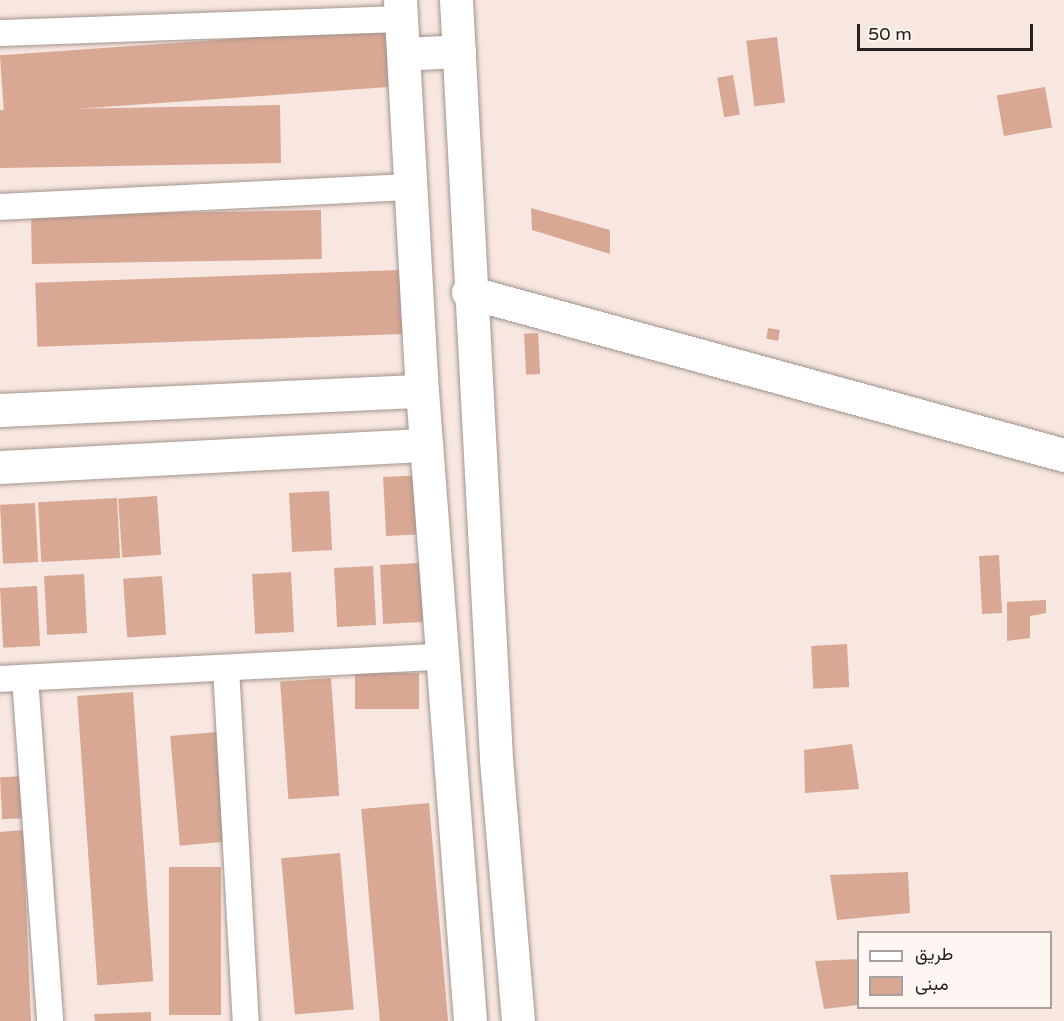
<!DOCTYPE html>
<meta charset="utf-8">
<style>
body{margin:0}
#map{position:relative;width:1064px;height:1021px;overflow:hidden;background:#f7e7e0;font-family:"Varela Round",Vazirmatn,sans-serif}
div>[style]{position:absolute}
.building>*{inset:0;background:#d8a894;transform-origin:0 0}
.roads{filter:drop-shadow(0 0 2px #a2938d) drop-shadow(0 0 2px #a2938d)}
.minor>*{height:26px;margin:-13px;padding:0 13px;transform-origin:13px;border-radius:13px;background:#fff}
.major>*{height:33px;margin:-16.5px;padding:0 16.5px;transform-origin:16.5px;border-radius:16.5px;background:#fff}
span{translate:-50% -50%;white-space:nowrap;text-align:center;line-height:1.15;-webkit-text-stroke:6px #fdf6f3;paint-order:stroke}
.legend{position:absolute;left:857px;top:931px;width:195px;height:78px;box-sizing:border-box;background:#fdf6f3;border:2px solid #a7a09e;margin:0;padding:8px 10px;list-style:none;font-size:18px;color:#26201e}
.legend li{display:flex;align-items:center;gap:12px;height:30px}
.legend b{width:30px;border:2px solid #a7a09e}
.scale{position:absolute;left:857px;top:24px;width:176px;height:27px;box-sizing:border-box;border:3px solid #26201e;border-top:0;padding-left:8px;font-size:18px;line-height:21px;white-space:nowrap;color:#26201e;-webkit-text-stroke:4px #fdf6f3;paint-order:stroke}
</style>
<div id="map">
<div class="building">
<i style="left:388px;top:28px;width:59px;height:389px;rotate:86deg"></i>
<i style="left:777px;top:37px;width:66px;height:31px;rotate:83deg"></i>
<i style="left:733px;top:75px;width:40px;height:16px;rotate:80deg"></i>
<i style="left:1045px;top:87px;width:41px;height:49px;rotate:80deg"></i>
<i style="left:280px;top:105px;width:58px;height:281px;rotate:89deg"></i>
<i style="clip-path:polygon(531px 208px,610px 230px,610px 254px,532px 230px)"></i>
<i style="left:321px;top:210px;width:49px;height:290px;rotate:89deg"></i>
<i style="left:400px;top:270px;width:64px;height:365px;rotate:88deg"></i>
<i style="left:768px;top:328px;width:12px;height:11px;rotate:9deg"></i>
<i style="left:538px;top:333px;width:41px;height:14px;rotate:87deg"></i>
<i style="left:423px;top:475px;width:59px;height:40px;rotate:87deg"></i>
<i style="left:329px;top:491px;width:59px;height:40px;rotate:87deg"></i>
<i style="left:157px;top:496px;width:59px;height:39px;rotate:86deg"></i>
<i style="left:117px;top:498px;width:60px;height:79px;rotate:87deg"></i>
<i style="left:35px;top:503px;width:59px;height:35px;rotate:87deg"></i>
<i style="left:999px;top:555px;width:58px;height:20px;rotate:87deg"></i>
<i style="left:420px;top:563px;width:59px;height:40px;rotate:87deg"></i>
<i style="left:373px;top:566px;width:59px;height:39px;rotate:87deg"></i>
<i style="left:291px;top:572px;width:60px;height:39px;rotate:87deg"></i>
<i style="left:84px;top:574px;width:59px;height:40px;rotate:87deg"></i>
<i style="left:162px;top:576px;width:59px;height:39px;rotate:86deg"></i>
<i style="left:37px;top:586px;width:60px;height:37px;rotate:87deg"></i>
<i style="clip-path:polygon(1046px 600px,1046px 613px,1030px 616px,1030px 638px,1007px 641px,1007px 602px)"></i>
<i style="left:847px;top:644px;width:43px;height:36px;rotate:87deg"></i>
<i style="left:355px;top:673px;width:64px;height:36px"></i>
<i style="left:331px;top:678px;width:118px;height:51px;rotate:86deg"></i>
<i style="left:133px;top:692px;width:290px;height:56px;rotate:86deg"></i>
<i style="left:217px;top:732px;width:110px;height:47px;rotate:85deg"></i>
<i style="clip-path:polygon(852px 744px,859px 789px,805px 793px,804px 750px)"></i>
<i style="left:24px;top:776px;width:42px;height:24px;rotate:87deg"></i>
<i style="left:429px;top:803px;width:219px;height:68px;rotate:85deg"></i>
<i style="clip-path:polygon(23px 830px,31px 1021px,0 1021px,0 832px)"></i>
<i style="left:340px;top:853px;width:157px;height:59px;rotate:85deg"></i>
<i style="left:169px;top:867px;width:52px;height:148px"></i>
<i style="clip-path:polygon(908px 872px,910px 913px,837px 920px,830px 875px)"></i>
<i style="clip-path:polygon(858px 959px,858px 1005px,824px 1009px,815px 961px)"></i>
<i style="clip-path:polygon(151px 1012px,151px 1021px,95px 1021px,94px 1014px)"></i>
</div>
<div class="roads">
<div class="minor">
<i style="left:0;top:33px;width:401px;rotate:-2deg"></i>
<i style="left:0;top:207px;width:412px;rotate:-2.8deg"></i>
<i style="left:226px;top:668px;width:354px;rotate:86.8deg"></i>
<i style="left:25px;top:678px;width:344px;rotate:85.8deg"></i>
<i style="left:0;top:679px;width:441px;rotate:-2.9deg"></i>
</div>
<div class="major">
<i style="left:400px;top:0;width:392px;rotate:86.8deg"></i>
<i style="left:422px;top:391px;width:632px;rotate:85.64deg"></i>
<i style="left:456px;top:0;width:760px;rotate:86.98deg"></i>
<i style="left:496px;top:759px;width:263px;rotate:85.2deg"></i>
<i style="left:404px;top:54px;width:55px;rotate:-3.1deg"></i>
<i style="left:468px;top:292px;width:618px;rotate:15.3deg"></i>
<i style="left:0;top:410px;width:422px;rotate:-2.6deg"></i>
<i style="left:0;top:467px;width:427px;rotate:-3deg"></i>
</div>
</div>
<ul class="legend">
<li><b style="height:8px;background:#fff"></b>طريق</li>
<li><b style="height:16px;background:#d8a894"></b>مبنى</li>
</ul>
<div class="scale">50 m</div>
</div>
